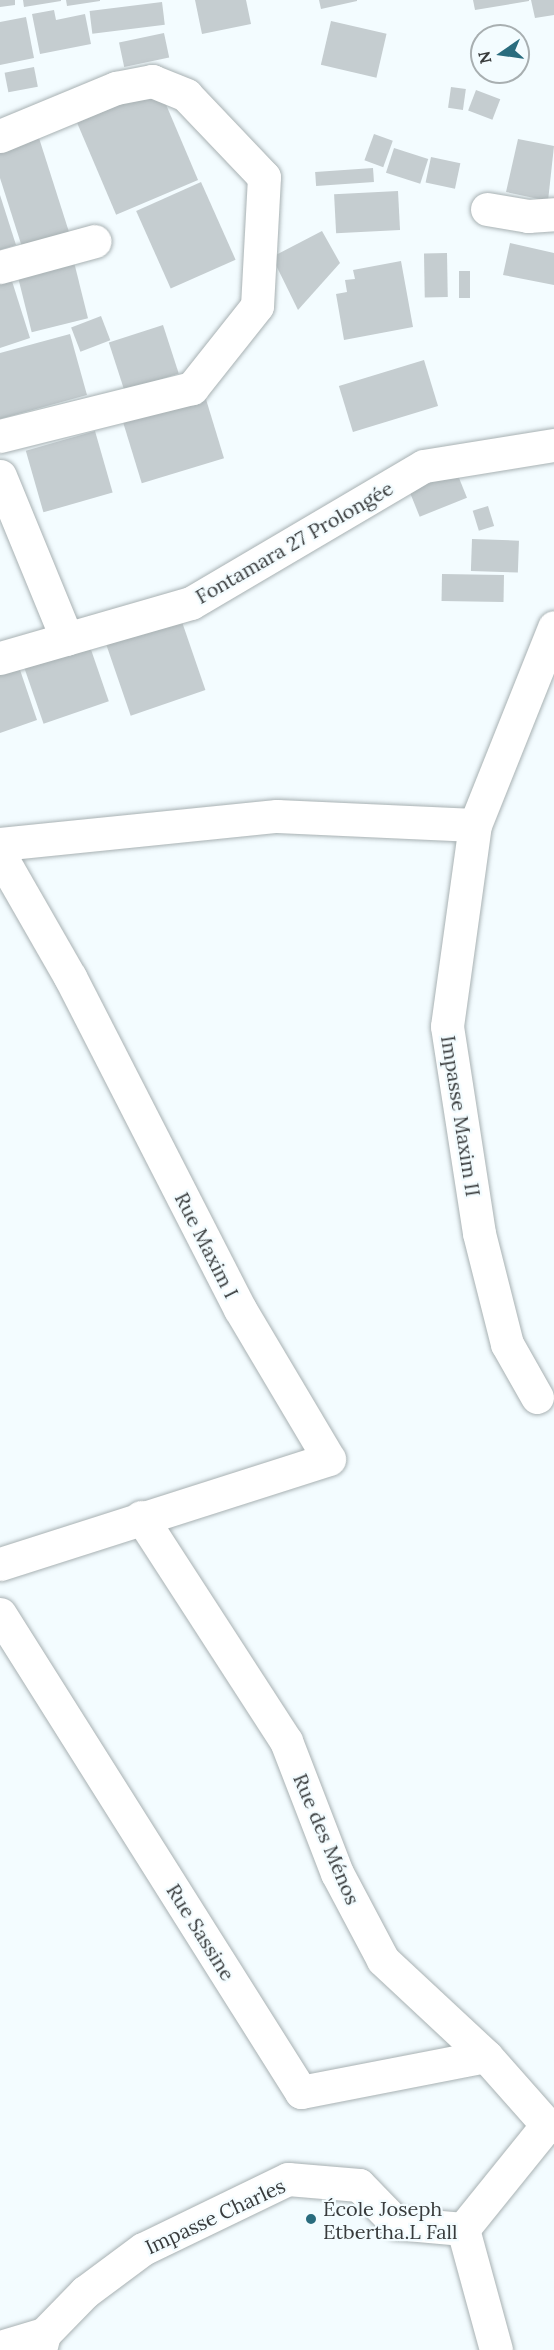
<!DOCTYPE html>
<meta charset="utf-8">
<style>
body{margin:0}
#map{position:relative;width:554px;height:2350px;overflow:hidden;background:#f3fcff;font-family:Lora,serif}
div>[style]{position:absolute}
.building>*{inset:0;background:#c5cdd0;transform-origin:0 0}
.roads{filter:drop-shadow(0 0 2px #a8b1b3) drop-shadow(0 0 2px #a8b1b3)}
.minor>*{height:33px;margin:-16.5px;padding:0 16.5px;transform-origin:16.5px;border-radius:16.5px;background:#fff}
.dots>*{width:16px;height:16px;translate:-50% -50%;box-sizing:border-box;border:3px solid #f3fcff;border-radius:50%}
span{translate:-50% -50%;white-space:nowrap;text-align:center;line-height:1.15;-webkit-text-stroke:4.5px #f3fcff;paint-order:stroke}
.street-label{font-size:20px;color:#383b3c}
.poi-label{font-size:20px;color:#383b3c}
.left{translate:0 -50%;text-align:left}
.north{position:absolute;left:470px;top:24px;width:60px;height:60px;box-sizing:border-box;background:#f3fcff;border:2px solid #a8afb1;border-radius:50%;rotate:257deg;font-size:16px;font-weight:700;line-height:24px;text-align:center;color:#383b3c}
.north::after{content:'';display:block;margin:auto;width:21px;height:27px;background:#296c7e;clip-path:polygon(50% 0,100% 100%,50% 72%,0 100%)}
</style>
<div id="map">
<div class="building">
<i style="clip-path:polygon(0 0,15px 0,15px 5px,0 7px)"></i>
<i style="clip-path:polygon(23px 0,61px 0,61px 1px,24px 7px)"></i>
<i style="clip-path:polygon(66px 0,100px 0,100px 1px,67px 6px)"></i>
<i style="clip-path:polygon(195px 0,246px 0,251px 24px,202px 34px)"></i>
<i style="clip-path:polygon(319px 0,357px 0,357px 1px,321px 9px)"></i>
<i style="clip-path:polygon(473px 0,529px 0,529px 1px,475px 10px)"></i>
<i style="clip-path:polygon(531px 0,554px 0,554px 15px,535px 18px)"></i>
<i style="left:162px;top:2px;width:23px;height:73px;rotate:83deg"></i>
<i style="clip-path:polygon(54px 10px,56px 20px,85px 14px,91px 44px,40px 54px,32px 14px)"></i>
<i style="clip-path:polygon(26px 17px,34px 58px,0 65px,0 22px)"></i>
<i style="left:331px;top:21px;width:57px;height:45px;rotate:13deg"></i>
<i style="left:164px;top:33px;width:25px;height:46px;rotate:78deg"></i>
<i style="clip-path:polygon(477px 34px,482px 35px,482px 56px,473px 54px)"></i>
<i style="left:34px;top:67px;width:20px;height:30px;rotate:79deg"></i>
<i style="left:451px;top:87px;width:15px;height:21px;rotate:8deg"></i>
<i style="left:159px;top:88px;width:100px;height:89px;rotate:67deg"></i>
<i style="left:476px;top:90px;width:26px;height:22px;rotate:21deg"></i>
<i style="left:374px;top:134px;width:20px;height:28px;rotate:20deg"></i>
<i style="clip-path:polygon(39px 138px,69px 232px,22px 247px,0 178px,0 151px)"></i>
<i style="clip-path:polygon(518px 139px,554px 146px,548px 201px,506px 192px)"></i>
<i style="left:394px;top:148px;width:36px;height:26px;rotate:18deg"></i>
<i style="left:431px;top:157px;width:30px;height:26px;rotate:12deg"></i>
<i style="left:373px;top:168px;width:14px;height:58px;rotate:86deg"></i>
<i style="left:201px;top:182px;width:85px;height:71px;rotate:66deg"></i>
<i style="left:398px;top:191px;width:39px;height:64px;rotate:87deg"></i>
<i style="clip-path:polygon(0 195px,16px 245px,0 250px)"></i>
<i style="clip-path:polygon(322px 231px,340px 263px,298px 310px,272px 257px)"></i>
<i style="clip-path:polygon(510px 243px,554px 253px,554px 285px,503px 275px)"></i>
<i style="left:447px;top:253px;width:44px;height:23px;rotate:89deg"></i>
<i style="left:73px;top:258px;width:62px;height:58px;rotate:76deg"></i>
<i style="clip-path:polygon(401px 261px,413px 327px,344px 340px,336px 294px,347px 292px,345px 280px,355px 279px,353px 270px)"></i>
<i style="left:459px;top:271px;width:11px;height:27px"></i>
<i style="clip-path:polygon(11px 278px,30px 338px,0 348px,0 282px)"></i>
<i style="left:101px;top:316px;width:26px;height:32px;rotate:69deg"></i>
<i style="left:163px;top:325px;width:51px;height:57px;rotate:72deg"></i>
<i style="clip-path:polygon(70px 334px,87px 395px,0 419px,0 353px)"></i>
<i style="left:424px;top:360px;width:48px;height:89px;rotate:73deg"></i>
<i style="left:205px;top:396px;width:65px;height:86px;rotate:73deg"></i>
<i style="left:95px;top:431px;width:64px;height:72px;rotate:74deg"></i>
<i style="left:455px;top:468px;width:32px;height:51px;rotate:68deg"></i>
<i style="left:488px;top:506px;width:21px;height:16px;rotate:73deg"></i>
<i style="left:472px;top:539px;width:47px;height:32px;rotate:2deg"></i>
<i style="left:442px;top:574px;width:62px;height:27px;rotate:1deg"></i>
<i style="left:181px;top:619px;width:75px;height:79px;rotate:71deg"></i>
<i style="left:87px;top:638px;width:67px;height:69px;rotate:71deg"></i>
<i style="clip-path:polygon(17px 661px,37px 720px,0 733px,0 667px)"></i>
</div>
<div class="roads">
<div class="minor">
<i style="left:0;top:136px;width:126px;rotate:-22.5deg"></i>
<i style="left:116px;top:88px;width:37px;rotate:-11deg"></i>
<i style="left:152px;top:81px;width:37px;rotate:22deg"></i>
<i style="left:186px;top:95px;width:113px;rotate:46.4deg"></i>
<i style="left:264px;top:177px;width:129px;rotate:93.1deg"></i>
<i style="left:257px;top:306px;width:105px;rotate:128.4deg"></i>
<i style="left:192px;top:388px;width:198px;rotate:166deg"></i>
<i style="left:487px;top:209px;width:42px;rotate:9.7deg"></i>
<i style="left:528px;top:216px;width:26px;rotate:-4deg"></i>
<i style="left:0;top:267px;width:98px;rotate:-15.3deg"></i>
<i style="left:0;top:476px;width:176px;rotate:67.7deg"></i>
<i style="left:0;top:658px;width:199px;rotate:-16.1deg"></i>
<i style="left:191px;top:603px;width:270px;rotate:-30.5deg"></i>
<i style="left:424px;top:466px;width:132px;rotate:-9.2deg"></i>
<i style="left:0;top:844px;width:278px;rotate:-5.8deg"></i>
<i style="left:277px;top:816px;width:198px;rotate:2.6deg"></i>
<i style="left:0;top:855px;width:141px;rotate:60.2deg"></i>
<i style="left:70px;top:977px;width:373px;rotate:62.9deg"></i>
<i style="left:240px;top:1309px;width:174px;rotate:59.3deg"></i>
<i style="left:329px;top:1459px;width:345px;rotate:162.3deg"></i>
<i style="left:537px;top:1397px;width:61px;rotate:-119.5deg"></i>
<i style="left:507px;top:1344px;width:114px;rotate:-104.2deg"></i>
<i style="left:479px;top:1233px;width:209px;rotate:-98.8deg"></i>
<i style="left:447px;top:1026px;width:203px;rotate:-82.1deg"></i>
<i style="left:475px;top:825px;width:213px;rotate:-68.2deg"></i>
<i style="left:141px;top:1517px;width:267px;rotate:57.1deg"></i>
<i style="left:286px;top:1741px;width:142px;rotate:68.9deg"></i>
<i style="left:337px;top:1873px;width:98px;rotate:62.1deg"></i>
<i style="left:383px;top:1960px;width:141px;rotate:43deg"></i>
<i style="left:486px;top:2056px;width:92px;rotate:48.5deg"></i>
<i style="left:547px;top:2125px;width:7px;rotate:16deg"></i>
<i style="left:0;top:1614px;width:565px;rotate:57.8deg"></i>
<i style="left:301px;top:2092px;width:188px;rotate:-11deg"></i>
<i style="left:463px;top:2229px;width:125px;rotate:74.7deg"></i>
<i style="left:0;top:2347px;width:46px;rotate:-16.5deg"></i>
<i style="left:40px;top:2350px;width:16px;rotate:-76deg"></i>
<i style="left:44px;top:2334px;width:59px;rotate:-45.7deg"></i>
<i style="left:85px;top:2292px;width:72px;rotate:-36.6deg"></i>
<i style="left:143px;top:2249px;width:161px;rotate:-25.8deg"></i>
<i style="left:288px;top:2179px;width:71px;rotate:4.8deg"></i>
<i style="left:359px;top:2185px;width:53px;rotate:45.8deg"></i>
<i style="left:396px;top:2223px;width:67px;rotate:5.1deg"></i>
<i style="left:463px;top:2229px;width:134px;rotate:-51.1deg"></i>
</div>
</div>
<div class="dots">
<i style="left:311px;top:2219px;background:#296c7e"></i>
</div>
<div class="street-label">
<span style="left:294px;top:542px;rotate:-30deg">Fontamara 27 Prolongée</span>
<span style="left:461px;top:1116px;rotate:81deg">Impasse Maxim II</span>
<span style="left:207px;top:1245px;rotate:63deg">Rue Maxim I</span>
<span style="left:327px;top:1839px;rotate:67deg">Rue des Ménos</span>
<span style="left:201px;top:1932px;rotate:58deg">Rue Sassine</span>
<span style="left:215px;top:2216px;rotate:-25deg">Impasse Charles</span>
</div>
<div class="poi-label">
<span class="left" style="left:323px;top:2220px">École Joseph<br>Etbertha.L Fall</span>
</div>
<div class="north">N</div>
</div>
